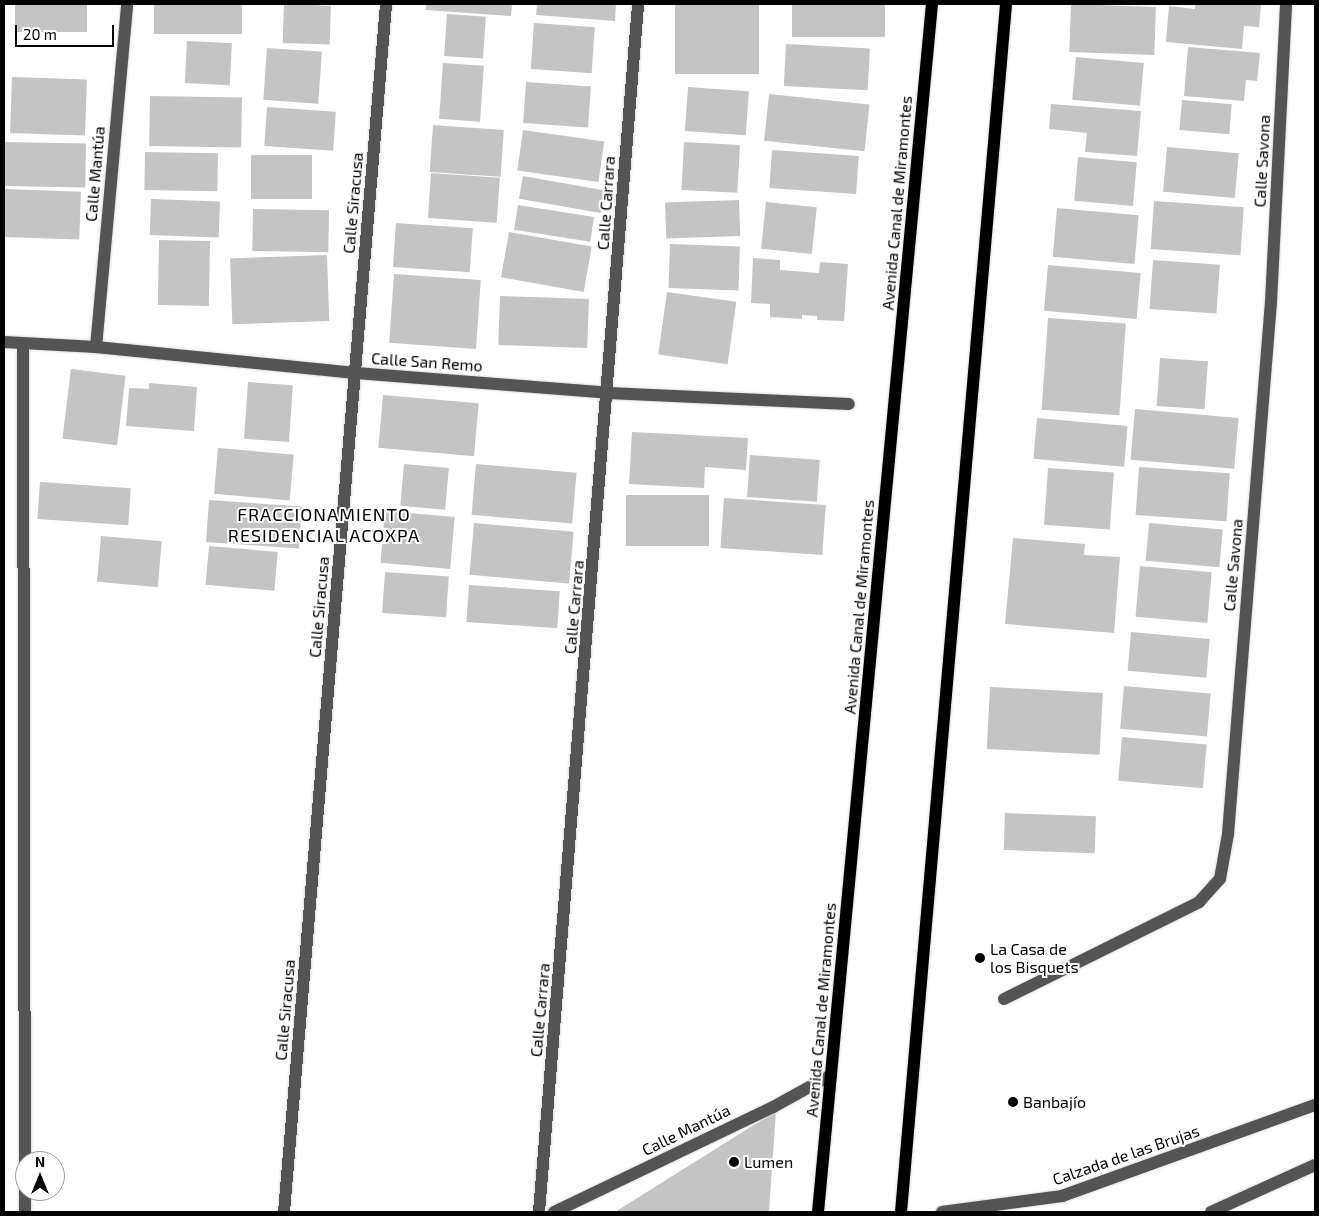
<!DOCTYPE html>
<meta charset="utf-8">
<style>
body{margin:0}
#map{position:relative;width:1319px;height:1216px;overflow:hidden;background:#fff;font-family:"Exo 2",sans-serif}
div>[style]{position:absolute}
.building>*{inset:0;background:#c4c4c4;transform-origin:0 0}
.roads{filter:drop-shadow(0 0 1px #dbdbdb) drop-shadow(0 0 1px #dbdbdb)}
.minor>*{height:12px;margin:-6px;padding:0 6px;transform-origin:6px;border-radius:6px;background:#545454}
.major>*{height:12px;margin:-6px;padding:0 6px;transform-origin:6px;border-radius:6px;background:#000}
.dots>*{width:14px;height:14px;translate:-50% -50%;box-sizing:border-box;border:2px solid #fff;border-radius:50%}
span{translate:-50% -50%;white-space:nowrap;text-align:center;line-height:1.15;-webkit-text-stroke:4px #fff;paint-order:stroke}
.street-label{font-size:16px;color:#000}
.poi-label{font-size:16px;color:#000}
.left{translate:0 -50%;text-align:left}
.neighbourhood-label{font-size:18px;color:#000;letter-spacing:1px}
.frame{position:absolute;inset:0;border:5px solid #000;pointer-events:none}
.north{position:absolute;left:15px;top:1151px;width:50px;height:50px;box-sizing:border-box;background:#fff;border:1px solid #999;border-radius:50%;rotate:0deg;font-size:14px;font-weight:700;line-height:20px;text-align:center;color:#000}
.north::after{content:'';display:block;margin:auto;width:18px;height:22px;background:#000;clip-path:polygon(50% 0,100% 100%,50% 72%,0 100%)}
.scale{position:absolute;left:15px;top:25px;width:99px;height:22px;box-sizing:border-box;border:2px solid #000;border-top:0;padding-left:6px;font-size:15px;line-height:18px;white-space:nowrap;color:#000;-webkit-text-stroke:4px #fff;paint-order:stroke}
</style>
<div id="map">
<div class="building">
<i style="left:15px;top:4px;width:72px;height:28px"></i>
<i style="left:154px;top:4px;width:88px;height:30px"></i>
<i style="left:284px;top:4px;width:47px;height:39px;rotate:2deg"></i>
<i style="clip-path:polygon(426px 4px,512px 4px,511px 16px,426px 10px)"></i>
<i style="clip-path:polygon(537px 4px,616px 4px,615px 21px,536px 15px)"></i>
<i style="left:675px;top:4px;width:84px;height:70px"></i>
<i style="left:792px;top:4px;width:93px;height:33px"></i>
<i style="left:1071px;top:4px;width:85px;height:48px;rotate:2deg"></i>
<i style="clip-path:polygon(1195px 4px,1261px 4px,1259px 27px,1244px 26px,1242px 49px,1166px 42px,1169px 6px,1195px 9px)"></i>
<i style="left:447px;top:14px;width:39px;height:42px;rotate:4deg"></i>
<i style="left:534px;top:23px;width:61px;height:46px;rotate:4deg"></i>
<i style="left:187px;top:41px;width:45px;height:42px;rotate:3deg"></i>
<i style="left:786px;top:44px;width:84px;height:42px;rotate:3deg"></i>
<i style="clip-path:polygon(1188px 47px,1260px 53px,1257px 81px,1246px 80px,1244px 101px,1184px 96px)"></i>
<i style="left:267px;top:48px;width:55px;height:52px;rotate:4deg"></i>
<i style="left:1076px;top:57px;width:68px;height:43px;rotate:5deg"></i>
<i style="left:443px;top:63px;width:41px;height:56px;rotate:4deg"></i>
<i style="left:12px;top:77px;width:75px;height:56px;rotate:2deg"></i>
<i style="left:526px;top:82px;width:65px;height:41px;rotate:4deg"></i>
<i style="left:688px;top:87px;width:61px;height:44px;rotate:4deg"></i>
<i style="left:769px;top:94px;width:101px;height:47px;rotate:6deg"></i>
<i style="left:150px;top:96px;width:92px;height:50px;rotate:1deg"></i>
<i style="left:1182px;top:100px;width:50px;height:30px;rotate:5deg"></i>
<i style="clip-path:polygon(1051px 104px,1141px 111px,1137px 156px,1085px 152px,1087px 133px,1049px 129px)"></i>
<i style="left:267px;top:107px;width:69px;height:39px;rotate:4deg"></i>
<i style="left:433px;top:125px;width:71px;height:47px;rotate:4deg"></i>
<i style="left:523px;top:130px;width:82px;height:41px;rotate:8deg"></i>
<i style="left:4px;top:142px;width:82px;height:44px;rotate:1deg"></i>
<i style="left:684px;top:142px;width:56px;height:48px;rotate:3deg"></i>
<i style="left:1167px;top:147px;width:72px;height:45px;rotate:5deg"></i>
<i style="left:772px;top:150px;width:87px;height:38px;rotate:4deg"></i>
<i style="left:145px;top:152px;width:73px;height:38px;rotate:1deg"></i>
<i style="left:251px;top:155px;width:61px;height:44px"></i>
<i style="left:1078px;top:157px;width:59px;height:44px;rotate:5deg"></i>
<i style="left:431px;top:173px;width:69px;height:45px;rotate:4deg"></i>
<i style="left:523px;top:176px;width:83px;height:23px;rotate:10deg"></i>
<i style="left:5px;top:189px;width:76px;height:48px;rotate:2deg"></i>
<i style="left:151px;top:199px;width:69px;height:36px;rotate:2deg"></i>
<i style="left:739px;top:200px;width:36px;height:74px;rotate:88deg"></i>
<i style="left:1154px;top:201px;width:90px;height:48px;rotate:4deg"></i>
<i style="left:766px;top:202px;width:51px;height:47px;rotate:6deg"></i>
<i style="left:518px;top:205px;width:77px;height:25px;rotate:9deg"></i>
<i style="left:1057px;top:208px;width:82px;height:49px;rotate:5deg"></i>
<i style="left:253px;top:209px;width:76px;height:42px;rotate:1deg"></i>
<i style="left:396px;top:223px;width:77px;height:44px;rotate:4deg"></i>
<i style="left:509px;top:232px;width:84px;height:46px;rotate:10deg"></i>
<i style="left:159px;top:240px;width:51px;height:65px;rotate:1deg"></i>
<i style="left:670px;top:244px;width:70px;height:44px;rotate:2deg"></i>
<i style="left:327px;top:255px;width:66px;height:97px;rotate:88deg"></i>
<i style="clip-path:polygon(753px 258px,780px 260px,780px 270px,819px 273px,820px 262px,848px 264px,844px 321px,817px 320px,817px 316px,802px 315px,802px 319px,770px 317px,770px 304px,751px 303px)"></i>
<i style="left:1153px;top:260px;width:67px;height:49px;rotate:4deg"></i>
<i style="left:1048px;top:265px;width:93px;height:46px;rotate:5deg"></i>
<i style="left:394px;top:274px;width:87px;height:69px;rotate:4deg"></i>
<i style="left:667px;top:292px;width:70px;height:63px;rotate:8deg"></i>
<i style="left:500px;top:296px;width:89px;height:49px;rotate:2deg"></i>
<i style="left:1048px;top:318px;width:78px;height:92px;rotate:4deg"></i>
<i style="left:1160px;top:358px;width:48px;height:48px;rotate:4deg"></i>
<i style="left:71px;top:369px;width:55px;height:70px;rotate:7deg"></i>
<i style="left:248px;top:382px;width:45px;height:57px;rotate:4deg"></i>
<i style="clip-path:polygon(149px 383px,197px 387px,194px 431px,126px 426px,129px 388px,149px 389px)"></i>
<i style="left:383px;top:395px;width:96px;height:53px;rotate:5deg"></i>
<i style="left:1135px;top:409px;width:104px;height:51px;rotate:5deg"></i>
<i style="left:1037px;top:418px;width:91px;height:41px;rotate:5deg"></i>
<i style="clip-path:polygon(632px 432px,748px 438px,746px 470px,705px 467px,704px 488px,629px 484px)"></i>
<i style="left:218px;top:448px;width:76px;height:46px;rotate:5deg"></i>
<i style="left:750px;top:455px;width:70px;height:42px;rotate:4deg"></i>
<i style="left:404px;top:464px;width:45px;height:42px;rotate:5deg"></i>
<i style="left:476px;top:464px;width:101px;height:51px;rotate:5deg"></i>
<i style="left:1139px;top:467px;width:91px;height:48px;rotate:4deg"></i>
<i style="left:1048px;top:468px;width:66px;height:57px;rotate:4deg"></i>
<i style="left:40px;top:482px;width:91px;height:37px;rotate:4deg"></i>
<i style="left:626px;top:495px;width:83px;height:51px"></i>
<i style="left:724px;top:498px;width:102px;height:50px;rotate:4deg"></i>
<i style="left:209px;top:500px;width:93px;height:42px;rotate:4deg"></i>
<i style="left:385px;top:511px;width:70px;height:52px;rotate:5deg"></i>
<i style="left:474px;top:523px;width:100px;height:52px;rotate:5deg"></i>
<i style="left:1149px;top:523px;width:74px;height:38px;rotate:5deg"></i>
<i style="left:101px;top:536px;width:61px;height:46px;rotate:5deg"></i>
<i style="clip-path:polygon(1013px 538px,1085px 544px,1084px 555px,1120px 557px,1114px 633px,1005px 624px)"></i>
<i style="left:209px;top:546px;width:69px;height:39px;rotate:5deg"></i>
<i style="left:1140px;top:566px;width:72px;height:51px;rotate:5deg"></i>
<i style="left:385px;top:572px;width:64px;height:41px;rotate:4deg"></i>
<i style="left:469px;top:585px;width:91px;height:37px;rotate:4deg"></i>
<i style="left:1131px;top:632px;width:79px;height:39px;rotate:5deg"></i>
<i style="left:1124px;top:686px;width:87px;height:43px;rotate:5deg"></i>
<i style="left:990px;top:687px;width:113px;height:62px;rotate:3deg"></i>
<i style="left:1122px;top:737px;width:85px;height:44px;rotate:5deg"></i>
<i style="left:1005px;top:813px;width:91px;height:37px;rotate:2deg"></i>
<i style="clip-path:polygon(776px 1111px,769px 1212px,615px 1212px)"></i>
</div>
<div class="roads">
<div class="minor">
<i style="left:4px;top:342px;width:92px;rotate:3.1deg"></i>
<i style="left:96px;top:347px;width:261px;rotate:5.7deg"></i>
<i style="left:356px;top:373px;width:253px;rotate:4.5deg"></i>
<i style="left:608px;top:393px;width:241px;rotate:2.6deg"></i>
<i style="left:23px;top:345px;width:867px;rotate:89.87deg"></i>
<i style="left:96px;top:347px;width:344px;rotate:-84.8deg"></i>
<i style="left:1004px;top:999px;width:218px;rotate:-26.4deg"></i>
<i style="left:1199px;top:902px;width:31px;rotate:-48deg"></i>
<i style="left:1220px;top:879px;width:46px;rotate:-79.9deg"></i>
<i style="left:1228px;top:834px;width:534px;rotate:-85.38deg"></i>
<i style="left:1271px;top:302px;width:298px;rotate:-87.1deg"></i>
<i style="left:284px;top:1212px;width:1212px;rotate:-85.17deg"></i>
<i style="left:539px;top:1212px;width:1212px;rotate:-85.31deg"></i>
<i style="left:554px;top:1212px;width:243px;rotate:-25.6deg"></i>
<i style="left:773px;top:1107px;width:66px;rotate:-28.9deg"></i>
<i style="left:942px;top:1212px;width:121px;rotate:-7.6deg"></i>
<i style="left:1062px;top:1196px;width:269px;rotate:-19.8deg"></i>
<i style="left:1211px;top:1212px;width:114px;rotate:-24.3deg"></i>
</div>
<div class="major">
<i style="left:818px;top:1212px;width:1213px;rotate:-84.61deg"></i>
<i style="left:901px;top:1212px;width:1213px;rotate:-85.03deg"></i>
</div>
</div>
<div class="dots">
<i style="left:980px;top:958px;background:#000"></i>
<i style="left:1013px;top:1102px;background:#000"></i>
<i style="left:734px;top:1162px;background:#000"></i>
</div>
<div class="street-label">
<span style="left:1262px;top:161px;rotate:-87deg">Calle Savona</span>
<span style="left:95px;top:174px;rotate:-85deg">Calle Mantúa</span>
<span style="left:353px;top:203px;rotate:-85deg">Calle Siracusa</span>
<span style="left:606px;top:203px;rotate:-86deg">Calle Carrara</span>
<span style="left:897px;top:203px;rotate:-85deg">Avenida Canal de Miramontes</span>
<span style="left:427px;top:362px;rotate:4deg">Calle San Remo</span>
<span style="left:1233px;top:565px;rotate:-85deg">Calle Savona</span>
<span style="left:319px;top:607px;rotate:-85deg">Calle Siracusa</span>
<span style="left:574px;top:607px;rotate:-85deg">Calle Carrara</span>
<span style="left:859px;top:607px;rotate:-85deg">Avenida Canal de Miramontes</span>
<span style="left:285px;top:1010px;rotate:-85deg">Calle Siracusa</span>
<span style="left:540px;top:1010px;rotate:-85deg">Calle Carrara</span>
<span style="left:821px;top:1010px;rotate:-85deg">Avenida Canal de Miramontes</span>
<span style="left:686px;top:1130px;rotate:-26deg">Calle Mantúa</span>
<span style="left:1126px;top:1155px;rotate:-19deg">Calzada de las Brujas</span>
</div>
<div class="poi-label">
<span class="left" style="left:990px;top:958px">La Casa de<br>los Bisquets</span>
<span class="left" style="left:1023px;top:1102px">Banbajío</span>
<span class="left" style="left:744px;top:1162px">Lumen</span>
</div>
<div class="neighbourhood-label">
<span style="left:324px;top:525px">FRACCIONAMIENTO<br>RESIDENCIAL ACOXPA</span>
</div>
<div class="frame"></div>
<div class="north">N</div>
<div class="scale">20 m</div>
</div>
